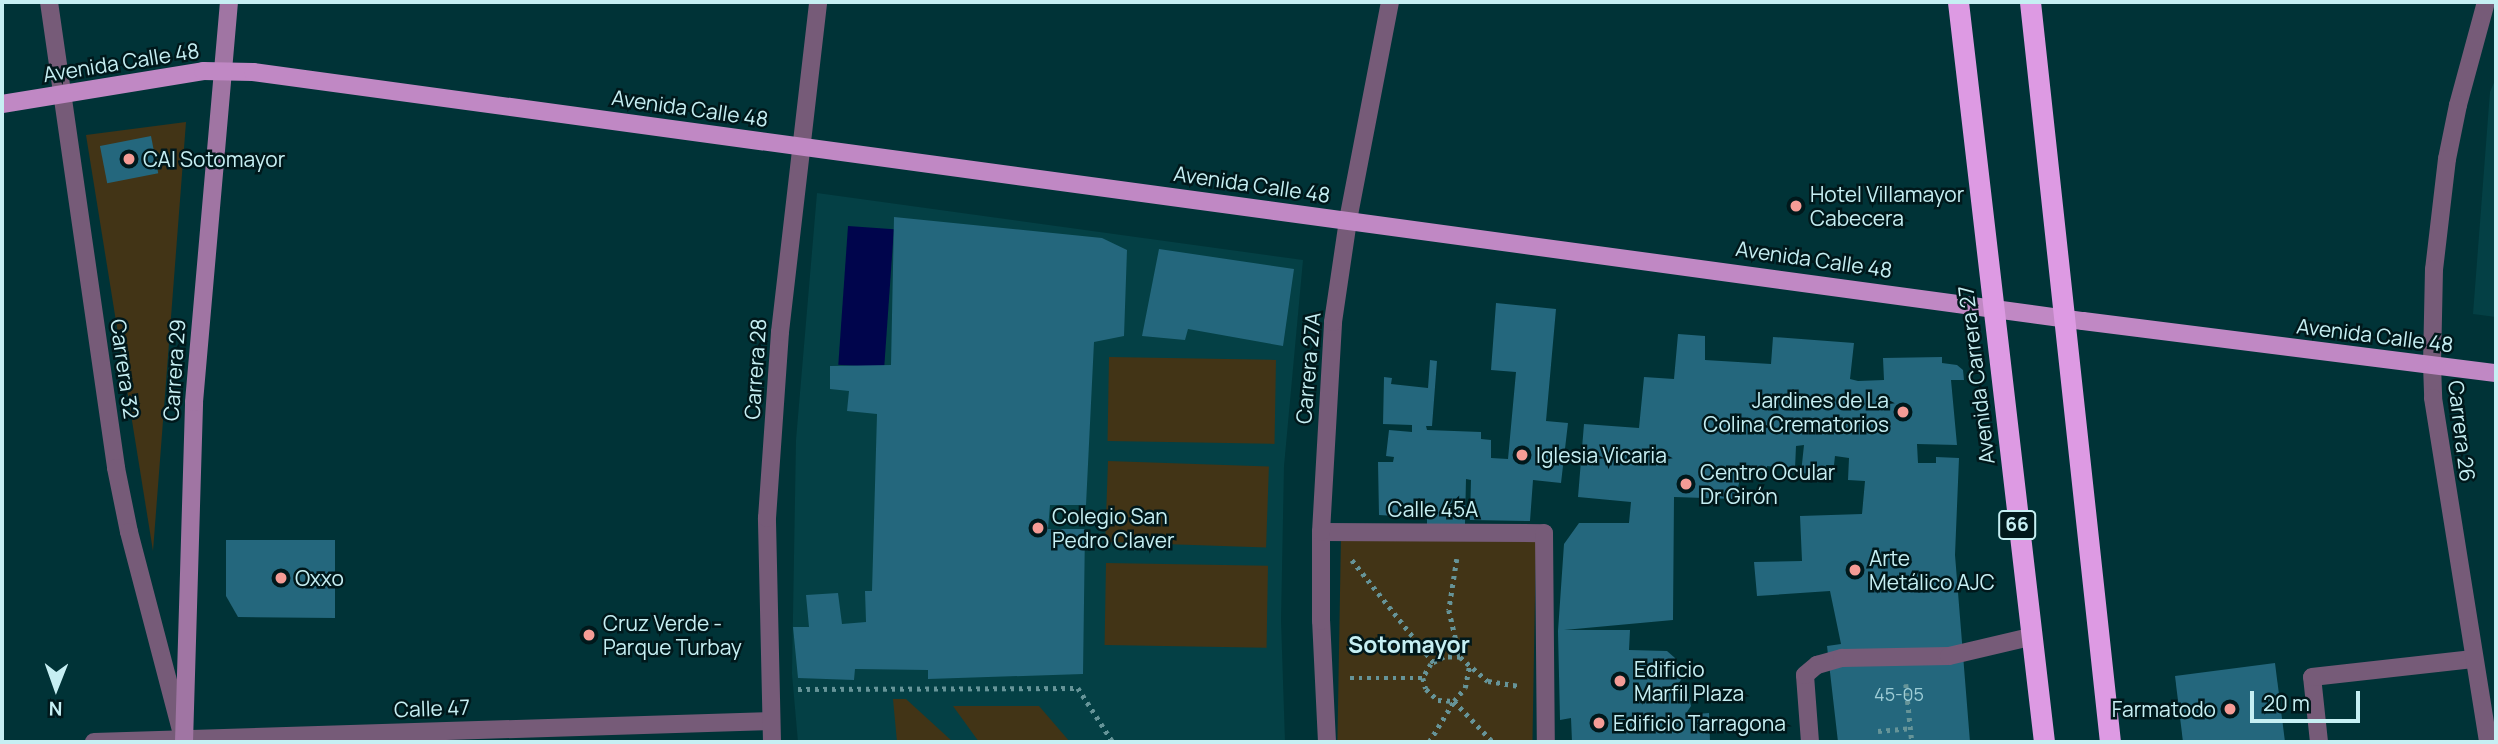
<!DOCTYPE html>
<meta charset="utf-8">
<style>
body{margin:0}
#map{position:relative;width:2498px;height:744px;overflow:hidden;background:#003337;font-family:Manrope,sans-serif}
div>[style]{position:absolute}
.built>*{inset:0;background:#044045}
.green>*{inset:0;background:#423416;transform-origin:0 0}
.water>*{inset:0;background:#00054c;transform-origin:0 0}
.building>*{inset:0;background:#24677d;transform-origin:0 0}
.path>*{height:4.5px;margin-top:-2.25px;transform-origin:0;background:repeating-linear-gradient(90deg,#669498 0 3.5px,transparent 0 8.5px)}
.lane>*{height:18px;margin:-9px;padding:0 9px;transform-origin:9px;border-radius:9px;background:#765b78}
.street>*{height:18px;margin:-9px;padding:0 9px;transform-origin:9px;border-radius:9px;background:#765b78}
.secondary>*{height:18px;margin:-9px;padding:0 9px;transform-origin:9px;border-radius:9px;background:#a075a3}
.primary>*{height:18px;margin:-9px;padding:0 9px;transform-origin:9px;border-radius:9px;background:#c088c4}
.highway>*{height:21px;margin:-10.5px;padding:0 10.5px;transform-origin:10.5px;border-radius:10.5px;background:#dd9ae3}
.dots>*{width:19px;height:19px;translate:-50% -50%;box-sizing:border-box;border:4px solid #00181b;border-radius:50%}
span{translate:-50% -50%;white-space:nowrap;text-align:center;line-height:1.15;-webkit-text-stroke:5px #00181b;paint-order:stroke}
.number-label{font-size:18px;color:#9ecdd6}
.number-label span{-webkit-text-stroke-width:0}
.shield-label span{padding:2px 5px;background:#00181b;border:2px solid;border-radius:5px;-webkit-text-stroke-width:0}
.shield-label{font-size:19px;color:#c6eff3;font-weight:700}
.street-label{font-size:21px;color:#c6eff3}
.poi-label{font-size:21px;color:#c6eff3}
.left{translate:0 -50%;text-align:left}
.right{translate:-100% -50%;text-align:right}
.neighbourhood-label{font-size:23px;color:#c6eff3;font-weight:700}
.frame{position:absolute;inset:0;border:4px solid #c6eff3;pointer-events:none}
.north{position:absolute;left:21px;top:653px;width:70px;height:70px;-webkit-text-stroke:5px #00181b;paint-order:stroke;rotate:181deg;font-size:19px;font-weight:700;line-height:28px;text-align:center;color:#c6eff3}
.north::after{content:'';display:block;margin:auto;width:24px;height:32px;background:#c6eff3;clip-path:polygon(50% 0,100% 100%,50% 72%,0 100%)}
.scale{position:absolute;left:2250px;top:691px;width:110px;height:32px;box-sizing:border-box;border:4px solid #c6eff3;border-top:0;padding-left:9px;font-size:21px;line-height:24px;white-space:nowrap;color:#c6eff3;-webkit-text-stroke:5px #00181b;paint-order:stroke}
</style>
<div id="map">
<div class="built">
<i style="clip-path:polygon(2496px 78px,2496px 317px,2473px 314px,2490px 92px)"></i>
<i style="clip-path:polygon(817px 193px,1303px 260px,1284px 466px,1281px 620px,1285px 742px,798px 742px,792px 674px,796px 440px)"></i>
</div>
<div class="green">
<i style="clip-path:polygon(186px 122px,153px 551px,86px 135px)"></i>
<i style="left:1109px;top:357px;width:167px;height:84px;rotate:1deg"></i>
<i style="left:1108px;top:461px;width:161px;height:81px;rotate:2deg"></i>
<i style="left:1341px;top:536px;width:195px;height:206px;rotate:1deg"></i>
<i style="left:1106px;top:563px;width:162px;height:82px;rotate:1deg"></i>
<i style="clip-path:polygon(893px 699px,906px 699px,953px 742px,897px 742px)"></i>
<i style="clip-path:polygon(953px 706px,1039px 706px,1070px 742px,979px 742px)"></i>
</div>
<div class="water">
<i style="left:848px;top:226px;width:46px;height:139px;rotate:4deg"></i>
</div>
<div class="building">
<i style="left:151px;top:136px;width:38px;height:52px;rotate:79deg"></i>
<i style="clip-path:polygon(894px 217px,1102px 238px,1127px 250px,1124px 336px,1094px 342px,1086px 505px,1050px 505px,1048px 529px,1085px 529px,1083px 674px,928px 679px,928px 670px,855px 669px,854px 680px,798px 678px,793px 627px,809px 627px,806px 595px,838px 593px,842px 624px,866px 622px,865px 591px,872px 591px,877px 414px,847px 411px,849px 391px,830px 389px,830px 366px,891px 365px)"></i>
<i style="clip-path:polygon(1159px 249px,1294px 269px,1283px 346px,1188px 329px,1185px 340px,1142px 336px)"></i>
<i style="clip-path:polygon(1496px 303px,1556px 309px,1546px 421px,1568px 423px,1561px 483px,1533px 480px,1530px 521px,1470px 520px,1471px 480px,1466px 479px,1465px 524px,1427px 525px,1427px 518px,1379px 515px,1378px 462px,1393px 462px,1394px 457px,1386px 456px,1389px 430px,1412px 432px,1412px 425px,1383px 424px,1384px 377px,1392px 378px,1391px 384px,1428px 388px,1430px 360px,1437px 361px,1432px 426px,1426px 426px,1427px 430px,1481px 432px,1481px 439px,1491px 440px,1491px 458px,1508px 459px,1516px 372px,1491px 370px)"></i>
<i style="clip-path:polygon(1678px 334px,1705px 336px,1705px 360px,1771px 364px,1773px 337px,1854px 343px,1850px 379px,1858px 381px,1884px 380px,1883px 358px,1942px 357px,1942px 363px,1957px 365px,1963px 370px,1964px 380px,1951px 380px,1957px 445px,1917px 444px,1918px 463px,1936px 463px,1936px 457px,1959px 458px,1955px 555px,1970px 742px,1838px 742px,1827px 646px,1841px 644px,1830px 591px,1757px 596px,1754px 562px,1802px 561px,1800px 516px,1862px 514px,1865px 481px,1848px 480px,1849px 458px,1835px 456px,1834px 465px,1826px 465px,1825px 475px,1801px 473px,1804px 445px,1796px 446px,1795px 469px,1767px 466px,1767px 473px,1742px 472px,1735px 499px,1674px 497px,1673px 620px,1564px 630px,1630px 630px,1629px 650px,1667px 651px,1675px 658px,1683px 677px,1678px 684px,1687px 689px,1691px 706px,1685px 715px,1709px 713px,1710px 742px,1572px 742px,1571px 718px,1560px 720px,1558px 631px,1564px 544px,1579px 523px,1629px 523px,1631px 502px,1578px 497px,1584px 424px,1639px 428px,1644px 377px,1674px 379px)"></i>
<i style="clip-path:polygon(226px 540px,335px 540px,335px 618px,238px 617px,226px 596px)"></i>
<i style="clip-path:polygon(2275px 663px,2285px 742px,2183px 742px,2175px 676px)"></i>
</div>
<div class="path">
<i style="left:1457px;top:559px;width:52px;rotate:98.9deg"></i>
<i style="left:1449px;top:610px;width:48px;rotate:76.8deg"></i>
<i style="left:1460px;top:657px;width:37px;rotate:41deg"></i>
<i style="left:1488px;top:681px;width:33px;rotate:9deg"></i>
<i style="left:1352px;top:560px;width:132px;rotate:51.5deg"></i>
<i style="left:1460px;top:657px;width:16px;rotate:180deg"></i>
<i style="left:1444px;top:657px;width:15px;rotate:152deg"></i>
<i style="left:1431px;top:664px;width:16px;rotate:120deg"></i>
<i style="left:1423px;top:678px;width:11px;rotate:75deg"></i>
<i style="left:1426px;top:689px;width:16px;rotate:43deg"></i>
<i style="left:1438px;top:700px;width:16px;rotate:4deg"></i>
<i style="left:1454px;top:701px;width:57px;rotate:46.4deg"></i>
<i style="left:1350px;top:678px;width:73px"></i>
<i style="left:1906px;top:684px;width:58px;rotate:84.1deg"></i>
<i style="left:798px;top:689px;width:280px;rotate:-0.2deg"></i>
<i style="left:1078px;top:688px;width:64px;rotate:57.1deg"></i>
<i style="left:1878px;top:731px;width:32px;rotate:-5deg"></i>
<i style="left:1429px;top:742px;width:48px;rotate:-58.6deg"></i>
<i style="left:1454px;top:701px;width:17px;rotate:-50deg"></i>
<i style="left:1465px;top:688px;width:21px;rotate:-79deg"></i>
</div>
<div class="lane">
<i style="left:1810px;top:742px;width:67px;rotate:-94.3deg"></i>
<i style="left:1805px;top:675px;width:16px;rotate:-40deg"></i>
<i style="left:1817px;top:665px;width:26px;rotate:-16deg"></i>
<i style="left:1842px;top:658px;width:107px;rotate:-1.1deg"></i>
<i style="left:1949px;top:656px;width:83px;rotate:-13.2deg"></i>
<i style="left:2319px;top:742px;width:65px;rotate:-96.1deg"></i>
<i style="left:2312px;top:677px;width:162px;rotate:-6.4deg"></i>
</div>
<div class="street">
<i style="left:49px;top:2px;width:471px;rotate:81.8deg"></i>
<i style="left:116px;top:468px;width:65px;rotate:78.5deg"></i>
<i style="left:129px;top:532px;width:209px;rotate:75.3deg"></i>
<i style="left:2486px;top:2px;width:107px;rotate:105.2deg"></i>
<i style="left:2458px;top:105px;width:55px;rotate:101.5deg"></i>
<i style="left:2447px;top:159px;width:111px;rotate:96.7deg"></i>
<i style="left:2434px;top:269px;width:95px;rotate:91.2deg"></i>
<i style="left:2432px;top:364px;width:34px;rotate:88deg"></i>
<i style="left:2433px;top:398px;width:348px;rotate:80.9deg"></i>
<i style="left:1321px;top:532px;width:223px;rotate:0.3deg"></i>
<i style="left:1544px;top:533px;width:209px;rotate:89.5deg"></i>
<i style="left:94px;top:742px;width:676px;rotate:-1.78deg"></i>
<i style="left:772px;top:742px;width:224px;rotate:-91.3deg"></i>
<i style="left:767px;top:518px;width:186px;rotate:-86deg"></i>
<i style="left:780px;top:332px;width:332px;rotate:-83.4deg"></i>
<i style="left:1327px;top:742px;width:121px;rotate:-92.8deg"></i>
<i style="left:1321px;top:621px;width:89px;rotate:-90deg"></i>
<i style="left:1321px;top:532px;width:210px;rotate:-86.7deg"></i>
<i style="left:1333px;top:322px;width:103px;rotate:-81.6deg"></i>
<i style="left:1348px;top:220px;width:222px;rotate:-79.1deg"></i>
</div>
<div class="secondary">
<i style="left:184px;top:742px;width:340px;rotate:-88.3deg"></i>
<i style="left:194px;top:402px;width:402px;rotate:-85deg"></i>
</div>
<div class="primary">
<i style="left:2px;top:104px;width:204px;rotate:-9.3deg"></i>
<i style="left:203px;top:71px;width:50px;rotate:1.1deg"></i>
<i style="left:253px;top:72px;width:1847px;rotate:7.75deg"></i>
<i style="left:2083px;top:321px;width:416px;rotate:7.2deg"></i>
</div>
<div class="highway">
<i style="left:1958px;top:2px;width:745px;rotate:83.37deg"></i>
<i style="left:2030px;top:2px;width:744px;rotate:83.83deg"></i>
</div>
<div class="dots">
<i style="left:129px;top:159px;background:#f59c96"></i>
<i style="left:1796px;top:206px;background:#f59c96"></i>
<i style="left:1903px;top:412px;background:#f59c96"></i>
<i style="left:1522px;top:455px;background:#f59c96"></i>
<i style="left:1686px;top:484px;background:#f59c96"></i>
<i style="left:1038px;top:528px;background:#f59c96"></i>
<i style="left:1855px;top:570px;background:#f59c96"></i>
<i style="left:281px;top:578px;background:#f59c96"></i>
<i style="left:589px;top:635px;background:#f59c96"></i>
<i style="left:1620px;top:681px;background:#f59c96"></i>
<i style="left:2230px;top:709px;background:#f59c96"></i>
<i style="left:1599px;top:723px;background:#f59c96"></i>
</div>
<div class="number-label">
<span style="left:1899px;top:694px">45-05</span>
</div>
<div class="shield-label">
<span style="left:2017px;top:525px">66</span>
</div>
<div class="street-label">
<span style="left:121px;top:62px;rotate:-9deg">Avenida Calle 48</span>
<span style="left:690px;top:108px;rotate:8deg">Avenida Calle 48</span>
<span style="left:1252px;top:184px;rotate:8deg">Avenida Calle 48</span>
<span style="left:1814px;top:259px;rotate:8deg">Avenida Calle 48</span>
<span style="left:2375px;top:335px;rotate:7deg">Avenida Calle 48</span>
<span style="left:1308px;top:368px;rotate:-85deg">Carrera 27A</span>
<span style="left:125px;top:369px;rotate:82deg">Carrera 32</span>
<span style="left:755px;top:369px;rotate:-86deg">Carrera 28</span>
<span style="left:174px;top:370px;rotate:-86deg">Carrera 29</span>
<span style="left:1976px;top:375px;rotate:-97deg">Avenida Carrera 27</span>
<span style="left:2462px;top:431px;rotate:83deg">Carrera 26</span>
<span style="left:1433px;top:509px">Calle 45A</span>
<span style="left:432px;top:708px;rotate:-2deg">Calle 47</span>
</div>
<div class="poi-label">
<span class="left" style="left:143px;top:159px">CAI Sotomayor</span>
<span class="left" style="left:1810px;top:206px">Hotel Villamayor<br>Cabecera</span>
<span class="right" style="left:1889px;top:412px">Jardines de La<br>Colina Crematorios</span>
<span class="left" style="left:1536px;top:455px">Iglesia Vicaria</span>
<span class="left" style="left:1700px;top:484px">Centro Ocular<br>Dr Girón</span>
<span class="left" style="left:1052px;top:528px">Colegio San<br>Pedro Claver</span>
<span class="left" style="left:1869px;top:570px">Arte<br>Metálico AJC</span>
<span class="left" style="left:295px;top:578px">Oxxo</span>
<span class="left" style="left:603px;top:635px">Cruz Verde -<br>Parque Turbay</span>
<span class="left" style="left:1634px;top:681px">Edificio<br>Marfil Plaza</span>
<span class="right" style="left:2216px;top:709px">Farmatodo</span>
<span class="left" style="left:1613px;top:723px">Edificio Tarragona</span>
</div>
<div class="neighbourhood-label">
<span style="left:1409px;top:644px">Sotomayor</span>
</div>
<div class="frame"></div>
<div class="north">N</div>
<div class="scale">20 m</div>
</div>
